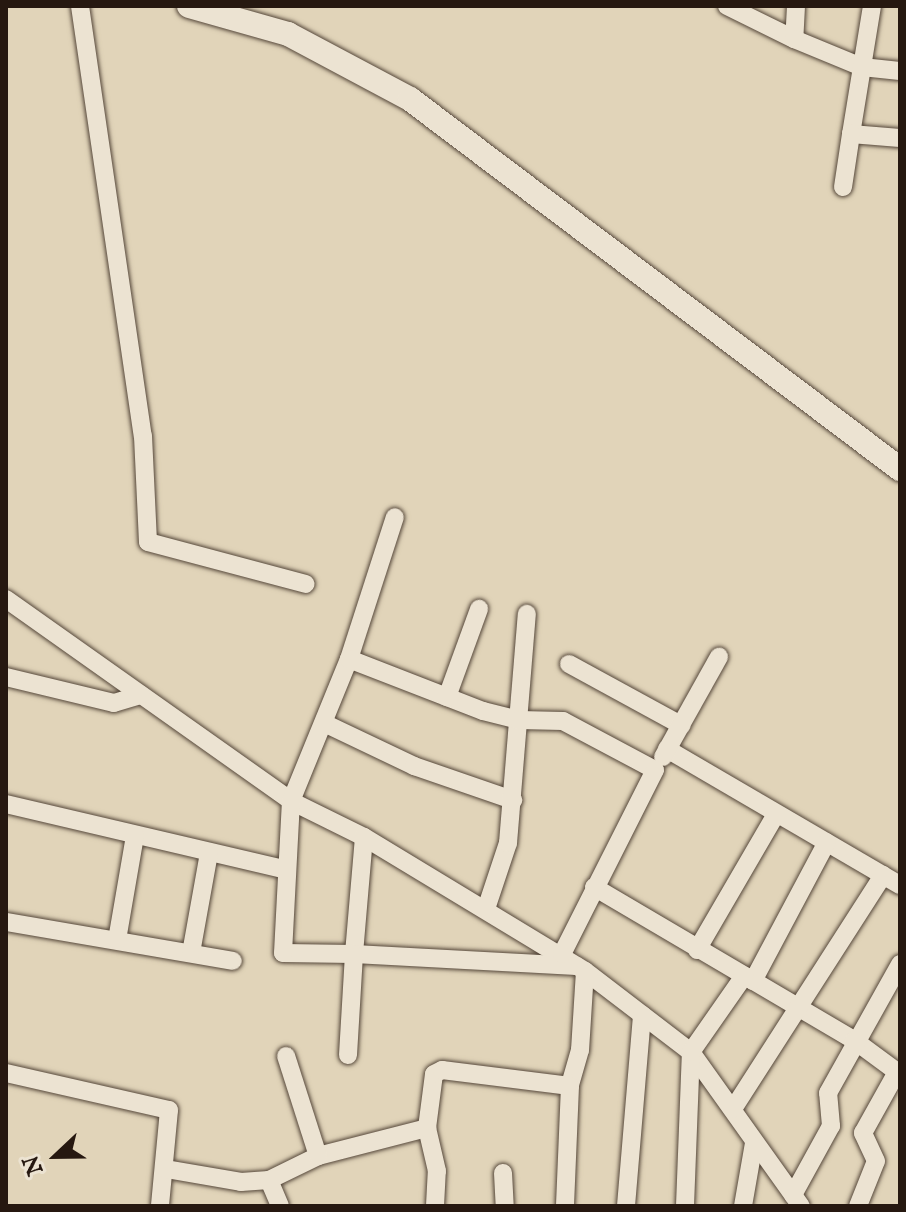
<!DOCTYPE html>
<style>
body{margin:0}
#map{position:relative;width:906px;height:1212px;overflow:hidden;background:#e1d4b9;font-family:"IM FELL English",serif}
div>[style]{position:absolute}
.roads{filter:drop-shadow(0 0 2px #55473a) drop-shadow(0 0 2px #55473a)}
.street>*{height:18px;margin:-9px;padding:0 9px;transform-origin:9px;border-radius:9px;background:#ece3d2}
.secondary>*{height:24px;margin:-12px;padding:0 12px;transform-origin:12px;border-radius:12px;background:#ece3d2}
span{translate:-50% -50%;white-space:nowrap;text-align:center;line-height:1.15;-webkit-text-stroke:6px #ece3d2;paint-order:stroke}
.frame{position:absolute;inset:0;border:8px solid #261810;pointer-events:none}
.north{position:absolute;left:16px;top:1116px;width:80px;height:80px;-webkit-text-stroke:6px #ece3d2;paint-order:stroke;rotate:248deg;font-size:22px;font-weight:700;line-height:32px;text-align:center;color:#261810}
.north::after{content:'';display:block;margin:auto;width:28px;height:36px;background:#261810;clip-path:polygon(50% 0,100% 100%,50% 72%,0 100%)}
</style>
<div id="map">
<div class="roads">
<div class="street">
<i style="left:80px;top:6px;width:435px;rotate:81.7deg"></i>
<i style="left:143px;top:436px;width:106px;rotate:87.3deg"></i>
<i style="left:148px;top:542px;width:163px;rotate:14.9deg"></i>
<i style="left:727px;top:6px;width:75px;rotate:26.2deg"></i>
<i style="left:796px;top:6px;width:33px;rotate:93deg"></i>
<i style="left:794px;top:39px;width:74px;rotate:22.4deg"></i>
<i style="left:862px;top:67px;width:38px;rotate:6deg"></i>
<i style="left:872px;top:6px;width:130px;rotate:99.3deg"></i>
<i style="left:851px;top:134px;width:49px;rotate:4.7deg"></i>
<i style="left:843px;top:187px;width:54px;rotate:-81.4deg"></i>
<i style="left:6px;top:599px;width:349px;rotate:35.3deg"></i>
<i style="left:291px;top:801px;width:81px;rotate:26.3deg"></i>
<i style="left:364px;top:837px;width:258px;rotate:31.2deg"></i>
<i style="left:585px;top:971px;width:79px;rotate:93.6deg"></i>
<i style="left:580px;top:1050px;width:37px;rotate:106deg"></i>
<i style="left:570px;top:1086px;width:120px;rotate:92.4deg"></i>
<i style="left:349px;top:659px;width:149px;rotate:-72.1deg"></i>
<i style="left:569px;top:664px;width:128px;rotate:28.6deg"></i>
<i style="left:6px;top:677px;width:111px;rotate:13.5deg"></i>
<i style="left:114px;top:703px;width:28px;rotate:-17deg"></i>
<i style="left:447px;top:697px;width:94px;rotate:-70deg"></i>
<i style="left:326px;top:724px;width:98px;rotate:25.5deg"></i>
<i style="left:414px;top:766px;width:105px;rotate:19deg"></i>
<i style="left:667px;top:749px;width:270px;rotate:30.3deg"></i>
<i style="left:663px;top:757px;width:115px;rotate:-60.8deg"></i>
<i style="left:6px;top:804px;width:285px;rotate:13.2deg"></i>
<i style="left:364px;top:837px;width:117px;rotate:94.9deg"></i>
<i style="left:354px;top:954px;width:223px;rotate:3.1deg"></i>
<i style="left:594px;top:887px;width:302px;rotate:30.5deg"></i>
<i style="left:854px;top:1040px;width:57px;rotate:36.5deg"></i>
<i style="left:486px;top:909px;width:70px;rotate:-71.6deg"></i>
<i style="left:508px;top:843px;width:230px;rotate:-85.3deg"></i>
<i style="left:6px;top:922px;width:230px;rotate:9.7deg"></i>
<i style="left:117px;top:940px;width:106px;rotate:-80.2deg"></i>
<i style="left:697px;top:950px;width:157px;rotate:-59.8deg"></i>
<i style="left:191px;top:953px;width:102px;rotate:-79.8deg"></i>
<i style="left:585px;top:971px;width:133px;rotate:37.4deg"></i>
<i style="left:691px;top:1052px;width:189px;rotate:54.5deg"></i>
<i style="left:753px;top:981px;width:157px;rotate:-62deg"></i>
<i style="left:348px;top:1055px;width:101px;rotate:-86.6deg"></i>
<i style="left:354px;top:954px;width:71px;rotate:-179.2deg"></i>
<i style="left:283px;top:953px;width:152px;rotate:-87deg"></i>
<i style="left:291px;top:801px;width:153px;rotate:-67.8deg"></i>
<i style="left:349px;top:659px;width:144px;rotate:21.2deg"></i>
<i style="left:483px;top:711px;width:37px;rotate:14deg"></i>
<i style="left:519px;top:720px;width:44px;rotate:1.3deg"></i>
<i style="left:563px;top:721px;width:104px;rotate:28deg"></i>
<i style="left:655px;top:770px;width:206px;rotate:116.8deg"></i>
<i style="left:6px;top:1073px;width:167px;rotate:12.8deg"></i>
<i style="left:169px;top:1110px;width:96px;rotate:95.4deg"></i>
<i style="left:733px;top:1109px;width:278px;rotate:-57.3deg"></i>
<i style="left:318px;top:1156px;width:113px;rotate:-14.4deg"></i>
<i style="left:166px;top:1169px;width:76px;rotate:9.8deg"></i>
<i style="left:241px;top:1182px;width:28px;rotate:-4deg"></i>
<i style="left:269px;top:1180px;width:28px;rotate:67deg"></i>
<i style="left:503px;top:1173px;width:33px;rotate:87deg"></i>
<i style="left:269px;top:1180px;width:55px;rotate:-26.1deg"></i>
<i style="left:318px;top:1156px;width:105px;rotate:-107.7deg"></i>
<i style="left:793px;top:1195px;width:79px;rotate:-61.2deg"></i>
<i style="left:831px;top:1126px;width:33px;rotate:-95deg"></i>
<i style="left:828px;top:1093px;width:148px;rotate:-60.8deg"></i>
<i style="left:435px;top:1206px;width:35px;rotate:-87deg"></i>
<i style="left:437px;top:1171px;width:44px;rotate:-103.1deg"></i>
<i style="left:427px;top:1128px;width:54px;rotate:-82.6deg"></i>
<i style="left:434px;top:1074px;width:9px;rotate:-27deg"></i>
<i style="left:442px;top:1070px;width:129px;rotate:7.1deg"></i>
<i style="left:626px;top:1206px;width:192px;rotate:-85.2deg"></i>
<i style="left:685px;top:1206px;width:154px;rotate:-87.8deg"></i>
<i style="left:691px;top:1052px;width:93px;rotate:-55.1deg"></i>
<i style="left:743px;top:1206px;width:64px;rotate:-80.1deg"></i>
<i style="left:858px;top:1206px;width:48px;rotate:-68.2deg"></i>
<i style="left:876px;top:1161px;width:31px;rotate:-115deg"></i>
<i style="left:863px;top:1133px;width:70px;rotate:-60.9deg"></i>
</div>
<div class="secondary">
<i style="left:189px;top:6px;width:103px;rotate:15.8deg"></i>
<i style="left:288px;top:34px;width:138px;rotate:28deg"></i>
<i style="left:410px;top:99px;width:614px;rotate:37.06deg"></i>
</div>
</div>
<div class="frame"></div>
<div class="north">N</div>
</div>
